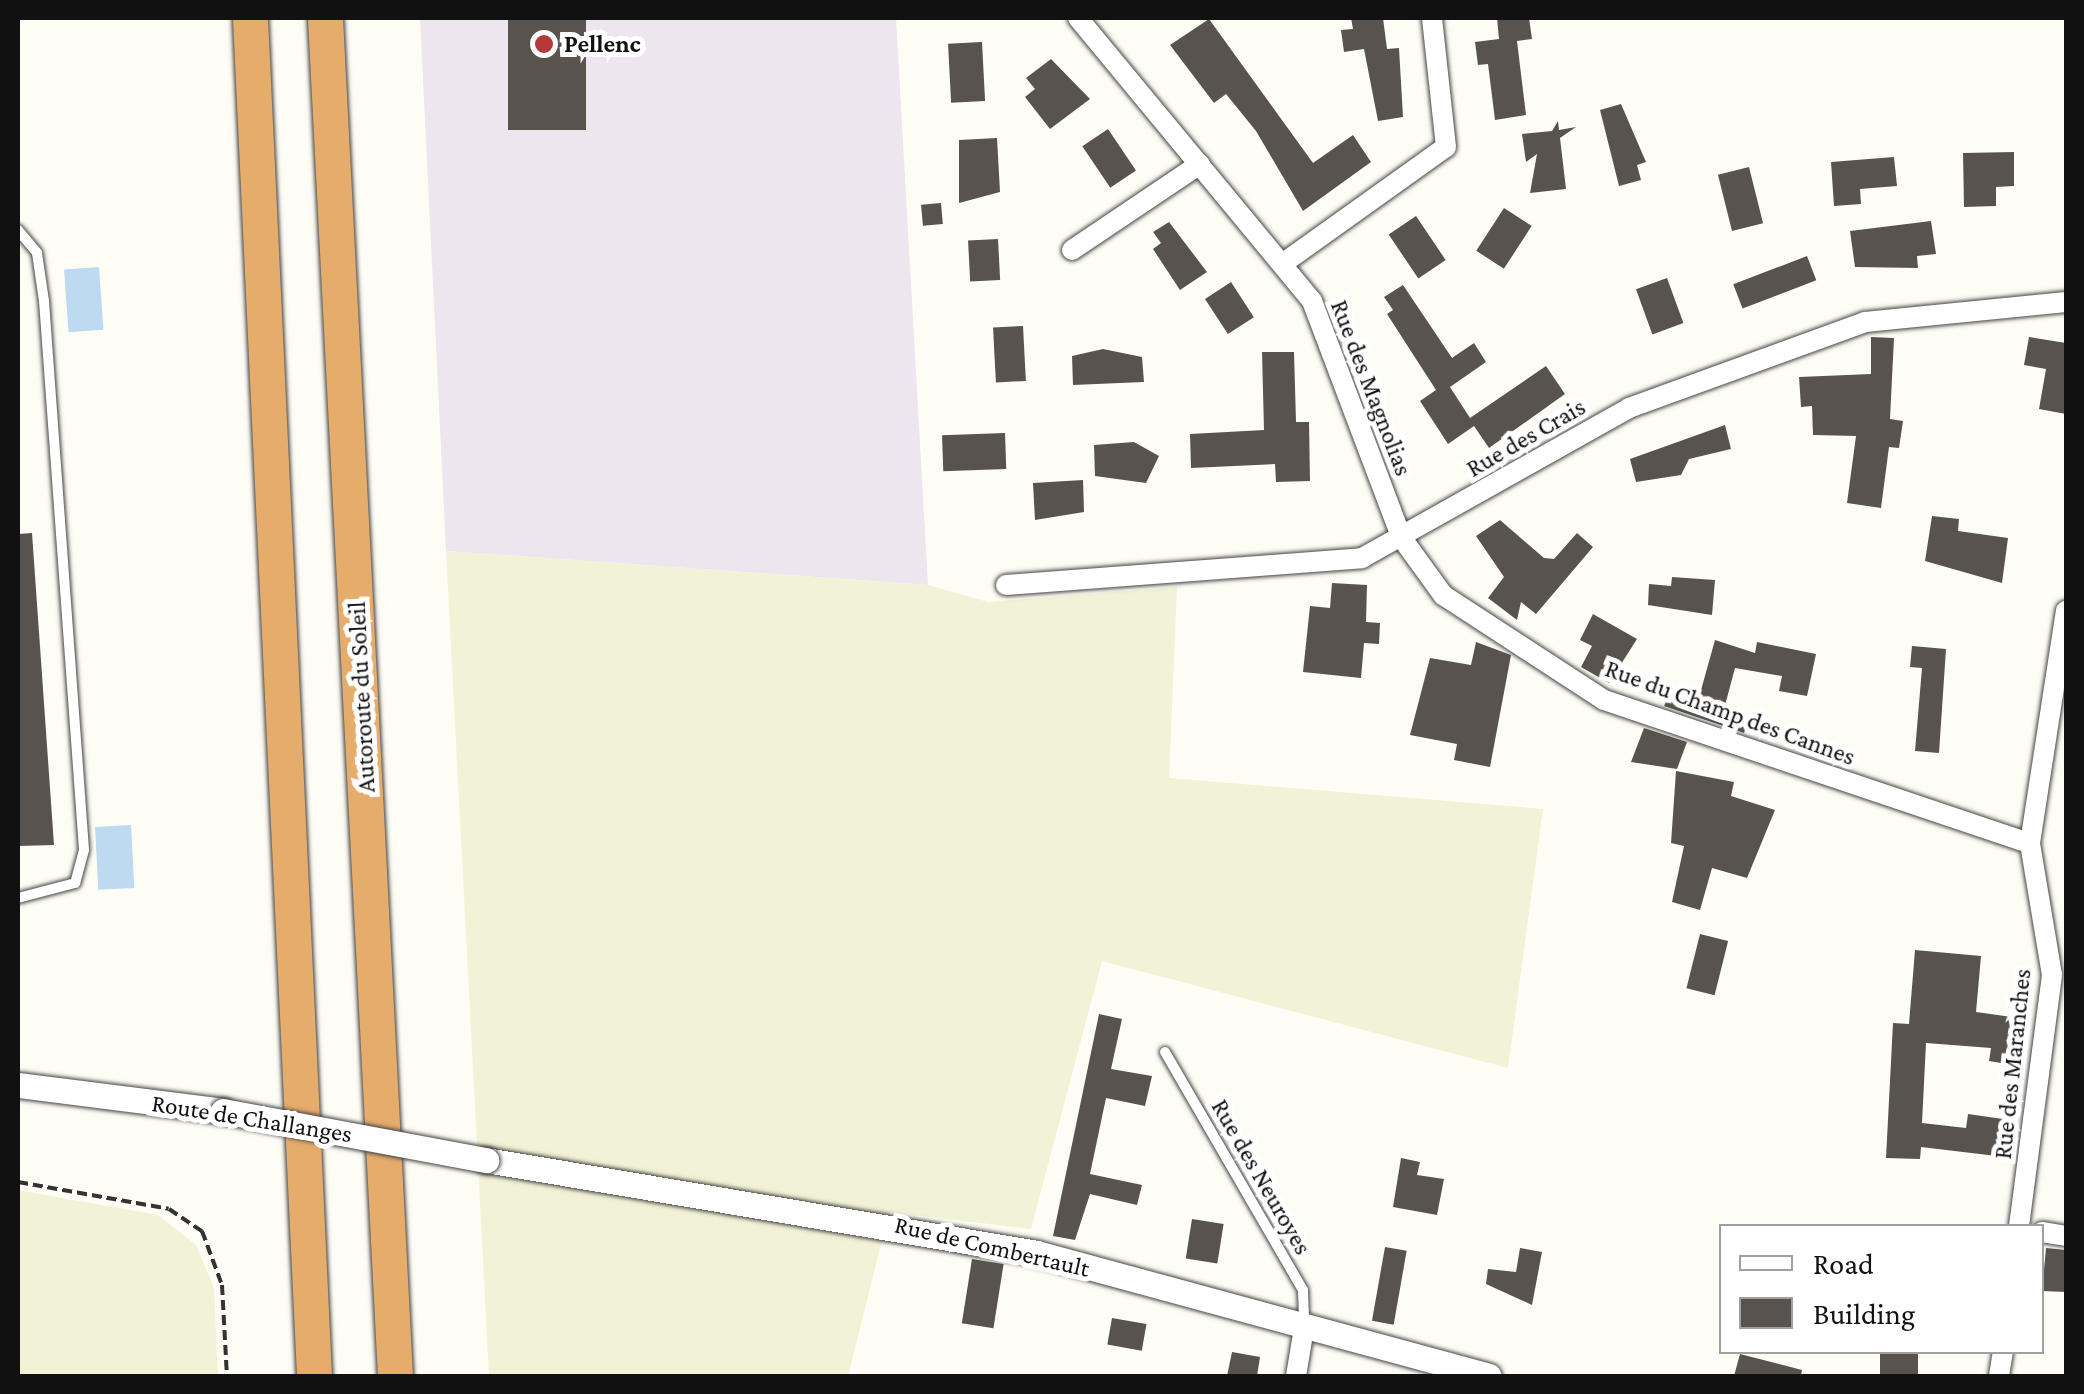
<!DOCTYPE html>
<style>
body{margin:0}
#map{position:relative;width:2084px;height:1394px;overflow:hidden;background:#fefdf5;font-family:"Crimson Pro",serif}
div>[style]{position:absolute}
.industrial>*{inset:0;background:#ede6ee}
.farmland>*{inset:0;background:#f2f2d7}
.water>*{inset:0;background:#bedaf1;transform-origin:0 0}
.building>*{inset:0;background:#58534e;transform-origin:0 0}
.path>*{height:4px;margin-top:-2px;transform-origin:0;background:repeating-linear-gradient(90deg,#333 0 10px,transparent 0 15px)}
.roads{filter:drop-shadow(0 0 2px #444) drop-shadow(0 0 2px #444)}
.service>*{height:10px;margin:-5px;padding:0 5px;transform-origin:5px;border-radius:5px;background:#fff}
.minor>*{height:20px;margin:-10px;padding:0 10px;transform-origin:10px;border-radius:10px;background:#fff}
.tertiary>*{height:25px;margin:-12.5px;padding:0 12.5px;transform-origin:12.5px;border-radius:12.5px;background:#fff}
.motorway>*{height:35px;margin:-17.5px;padding:0 17.5px;transform-origin:17.5px;border-radius:17.5px;background:#e6ac6b}
.bridges{filter:drop-shadow(0 0 2px #444) drop-shadow(0 0 2px #444)}
.tertiary-bridge>*{height:25px;margin:-12.5px;padding:0 12.5px;transform-origin:12.5px;border-radius:12.5px;background:#fff}
.dots>*{width:28px;height:28px;translate:-50% -50%;box-sizing:border-box;border:5px solid #fff;border-radius:50%}
span{translate:-50% -50%;white-space:nowrap;text-align:center;line-height:1.15;-webkit-text-stroke:10px #fff;paint-order:stroke}
.poi-label{font-size:25px;color:#111;font-weight:700}
.left{translate:0 -50%;text-align:left}
.street-label{font-size:25px;color:#111}
.frame{position:absolute;inset:0;border:20px solid #111;pointer-events:none}
.legend{position:absolute;left:1719px;top:1224px;width:325px;height:130px;box-sizing:border-box;background:#fff;border:2px solid #a0a0a0;margin:0;padding:12px 18px;list-style:none;font-size:30px;color:#111}
.legend li{display:flex;align-items:center;gap:20px;height:50px}
.legend b{width:50px;border:2px solid #a0a0a0}
</style>
<div id="map">
<div class="industrial">
<i style="clip-path:polygon(420px 18px,896px 18px,928px 585px,446px 551px)"></i>
</div>
<div class="farmland">
<i style="clip-path:polygon(446px 551px,928px 585px,988px 602px,1177px 587px,1169px 778px,1543px 809px,1508px 1068px,1102px 961px,1031px 1229px,889px 1212px,848px 1376px,489px 1376px)"></i>
<i style="clip-path:polygon(18px 1190px,158px 1215px,196px 1245px,214px 1288px,218px 1376px,18px 1376px)"></i>
</div>
<div class="water">
<i style="left:99px;top:267px;width:63px;height:35px;rotate:86deg"></i>
<i style="left:131px;top:825px;width:63px;height:36px;rotate:87deg"></i>
</div>
<div class="building">
<i style="left:508px;top:18px;width:78px;height:112px"></i>
<i style="clip-path:polygon(1351px 18px,1383px 18px,1387px 49px,1399px 48px,1403px 117px,1378px 121px,1364px 49px,1344px 52px,1341px 30px,1353px 29px)"></i>
<i style="clip-path:polygon(1497px 18px,1529px 18px,1532px 39px,1517px 41px,1526px 115px,1495px 120px,1488px 64px,1478px 65px,1475px 42px,1499px 39px)"></i>
<i style="clip-path:polygon(1209px 19px,1313px 163px,1353px 135px,1371px 162px,1303px 211px,1256px 131px,1226px 94px,1214px 103px,1170px 45px)"></i>
<i style="left:982px;top:42px;width:59px;height:34px;rotate:87deg"></i>
<i style="clip-path:polygon(1051px 59px,1090px 99px,1050px 129px,1025px 97px,1035px 89px,1026px 78px)"></i>
<i style="clip-path:polygon(1621px 104px,1646px 162px,1637px 165px,1641px 180px,1619px 186px,1600px 110px)"></i>
<i style="clip-path:polygon(1558px 121px,1559px 130px,1576px 127px,1560px 138px,1566px 189px,1530px 193px,1537px 154px,1526px 162px,1522px 134px,1552px 131px)"></i>
<i style="left:1108px;top:129px;width:50px;height:31px;rotate:56deg"></i>
<i style="clip-path:polygon(997px 138px,1000px 192px,959px 203px,959px 140px)"></i>
<i style="clip-path:polygon(2014px 152px,2014px 186px,1996px 187px,1996px 206px,1964px 207px,1963px 153px)"></i>
<i style="clip-path:polygon(1894px 157px,1897px 186px,1860px 189px,1861px 204px,1834px 206px,1831px 162px)"></i>
<i style="left:1749px;top:167px;width:58px;height:32px;rotate:76deg"></i>
<i style="left:941px;top:203px;width:21px;height:20px;rotate:85deg"></i>
<i style="left:1504px;top:208px;width:33px;height:51px;rotate:33deg"></i>
<i style="left:1416px;top:216px;width:53px;height:33px;rotate:56deg"></i>
<i style="clip-path:polygon(1931px 221px,1936px 254px,1917px 256px,1918px 268px,1855px 267px,1850px 231px)"></i>
<i style="clip-path:polygon(1169px 222px,1207px 272px,1180px 290px,1153px 249px,1161px 243px,1153px 232px)"></i>
<i style="left:998px;top:239px;width:41px;height:30px;rotate:87deg"></i>
<i style="left:1807px;top:256px;width:26px;height:79px;rotate:69deg"></i>
<i style="left:1667px;top:278px;width:48px;height:33px;rotate:70deg"></i>
<i style="left:1231px;top:282px;width:42px;height:31px;rotate:57deg"></i>
<i style="clip-path:polygon(1403px 285px,1452px 358px,1474px 343px,1486px 362px,1450px 387px,1470px 418px,1546px 366px,1565px 394px,1489px 448px,1474px 426px,1448px 444px,1420px 401px,1436px 390px,1387px 314px,1393px 310px,1384px 297px)"></i>
<i style="left:1023px;top:326px;width:55px;height:30px;rotate:87deg"></i>
<i style="clip-path:polygon(1871px 337px,1894px 338px,1890px 419px,1903px 421px,1899px 448px,1889px 447px,1881px 508px,1847px 503px,1856px 436px,1813px 435px,1812px 406px,1801px 407px,1799px 377px,1871px 374px)"></i>
<i style="clip-path:polygon(2029px 337px,2066px 343px,2066px 414px,2039px 409px,2046px 369px,2024px 365px)"></i>
<i style="clip-path:polygon(1103px 349px,1142px 357px,1144px 382px,1073px 385px,1072px 356px)"></i>
<i style="clip-path:polygon(1262px 352px,1294px 352px,1296px 422px,1309px 422px,1310px 481px,1276px 482px,1275px 464px,1191px 468px,1190px 434px,1264px 430px)"></i>
<i style="clip-path:polygon(1725px 425px,1731px 449px,1689px 459px,1681px 475px,1636px 482px,1630px 459px)"></i>
<i style="left:1005px;top:433px;width:36px;height:63px;rotate:88deg"></i>
<i style="clip-path:polygon(1134px 442px,1159px 456px,1146px 483px,1095px 476px,1094px 445px)"></i>
<i style="clip-path:polygon(1083px 480px,1084px 512px,1035px 520px,1033px 483px)"></i>
<i style="clip-path:polygon(1932px 516px,1959px 519px,1958px 531px,2008px 538px,2002px 583px,1925px 561px)"></i>
<i style="clip-path:polygon(1500px 520px,1544px 558px,1554px 559px,1577px 533px,1593px 547px,1536px 614px,1521px 602px,1517px 620px,1488px 598px,1504px 577px,1476px 536px)"></i>
<i style="clip-path:polygon(32px 533px,54px 845px,18px 846px,18px 534px)"></i>
<i style="clip-path:polygon(1672px 577px,1715px 580px,1712px 615px,1648px 605px,1649px 584px,1671px 586px)"></i>
<i style="clip-path:polygon(1332px 583px,1367px 585px,1366px 622px,1380px 623px,1379px 644px,1364px 643px,1361px 678px,1303px 672px,1310px 606px,1330px 608px)"></i>
<i style="clip-path:polygon(1593px 614px,1637px 639px,1609px 683px,1581px 667px,1592px 646px,1580px 640px)"></i>
<i style="clip-path:polygon(1715px 640px,1755px 653px,1757px 642px,1816px 654px,1807px 696px,1779px 691px,1782px 676px,1735px 668px,1724px 709px,1749px 717px,1744px 733px,1664px 706px,1668px 697px,1696px 708px)"></i>
<i style="clip-path:polygon(1476px 642px,1511px 655px,1490px 767px,1454px 760px,1457px 744px,1410px 735px,1430px 658px,1471px 665px)"></i>
<i style="clip-path:polygon(1912px 646px,1946px 649px,1939px 753px,1915px 751px,1922px 668px,1910px 667px)"></i>
<i style="clip-path:polygon(1644px 728px,1687px 742px,1677px 769px,1631px 762px)"></i>
<i style="clip-path:polygon(1676px 771px,1734px 782px,1731px 796px,1775px 810px,1747px 878px,1712px 868px,1700px 910px,1672px 902px,1684px 846px,1671px 843px)"></i>
<i style="left:1700px;top:934px;width:29px;height:56px;rotate:14deg"></i>
<i style="clip-path:polygon(1915px 950px,1981px 956px,1976px 1012px,2026px 1019px,2019px 1066px,1989px 1061px,1991px 1048px,1926px 1043px,1922px 1123px,1966px 1128px,1968px 1114px,2010px 1120px,2005px 1157px,1921px 1147px,1920px 1159px,1886px 1158px,1893px 1023px,1909px 1024px)"></i>
<i style="clip-path:polygon(1099px 1014px,1122px 1019px,1111px 1069px,1152px 1076px,1145px 1106px,1106px 1098px,1090px 1174px,1142px 1185px,1137px 1205px,1090px 1194px,1075px 1240px,1053px 1236px)"></i>
<i style="clip-path:polygon(1401px 1158px,1420px 1162px,1417px 1175px,1444px 1179px,1437px 1215px,1393px 1207px)"></i>
<i style="left:1192px;top:1219px;width:32px;height:40px;rotate:9deg"></i>
<i style="left:1385px;top:1247px;width:22px;height:75px;rotate:10deg"></i>
<i style="clip-path:polygon(1520px 1248px,1542px 1252px,1532px 1305px,1486px 1284px,1488px 1269px,1516px 1272px)"></i>
<i style="clip-path:polygon(2046px 1248px,2066px 1250px,2066px 1292px,2042px 1291px)"></i>
<i style="left:972px;top:1259px;width:32px;height:65px;rotate:9deg"></i>
<i style="left:1112px;top:1318px;width:35px;height:27px;rotate:10deg"></i>
<i style="clip-path:polygon(1232px 1352px,1260px 1357px,1257px 1376px,1227px 1376px)"></i>
<i style="left:1880px;top:1352px;width:38px;height:24px"></i>
<i style="clip-path:polygon(1740px 1354px,1802px 1370px,1801px 1376px,1734px 1376px)"></i>
</div>
<div class="path">
<i style="left:18px;top:1182px;width:153px;rotate:10.1deg"></i>
<i style="left:169px;top:1209px;width:40px;rotate:34deg"></i>
<i style="left:202px;top:1231px;width:58px;rotate:69.7deg"></i>
<i style="left:222px;top:1285px;width:91px;rotate:86.9deg"></i>
</div>
<div class="roads">
<div class="service">
<i style="left:18px;top:230px;width:30px;rotate:50deg"></i>
<i style="left:37px;top:253px;width:49px;rotate:81.7deg"></i>
<i style="left:44px;top:301px;width:550px;rotate:85.83deg"></i>
<i style="left:84px;top:850px;width:34px;rotate:105deg"></i>
<i style="left:75px;top:883px;width:59px;rotate:165.3deg"></i>
<i style="left:1165px;top:1052px;width:275px;rotate:59.9deg"></i>
<i style="left:1303px;top:1290px;width:34px;rotate:88deg"></i>
</div>
<div class="minor">
<i style="left:1078px;top:18px;width:367px;rotate:50.4deg"></i>
<i style="left:1312px;top:301px;width:252px;rotate:69.3deg"></i>
<i style="left:1401px;top:537px;width:72px;rotate:54.1deg"></i>
<i style="left:1443px;top:595px;width:192px;rotate:33.1deg"></i>
<i style="left:1604px;top:700px;width:449px;rotate:18.6deg"></i>
<i style="left:1072px;top:250px;width:154px;rotate:-33.9deg"></i>
<i style="left:1282px;top:264px;width:201px;rotate:-35.5deg"></i>
<i style="left:1446px;top:147px;width:130px;rotate:-96.2deg"></i>
<i style="left:1006px;top:585px;width:357px;rotate:-4.3deg"></i>
<i style="left:1362px;top:558px;width:306px;rotate:-29.3deg"></i>
<i style="left:1629px;top:408px;width:251px;rotate:-20deg"></i>
<i style="left:1865px;top:322px;width:202px;rotate:-5.7deg"></i>
<i style="left:2019px;top:1226px;width:253px;rotate:-82.5deg"></i>
<i style="left:2052px;top:975px;width:134px;rotate:-99.5deg"></i>
<i style="left:2030px;top:843px;width:235px;rotate:-81.2deg"></i>
<i style="left:2042px;top:1232px;width:24px;rotate:9deg"></i>
<i style="left:1296px;top:1376px;width:49px;rotate:-80.5deg"></i>
<i style="left:1999px;top:1376px;width:24px;rotate:-81deg"></i>
</div>
<div class="tertiary">
<i style="left:18px;top:1085px;width:207px;rotate:7.2deg"></i>
<i style="left:486px;top:1160px;width:559px;rotate:9.58deg"></i>
<i style="left:1037px;top:1253px;width:468px;rotate:15.2deg"></i>
</div>
<div class="motorway">
<i style="left:250px;top:18px;width:1360px;rotate:87.3deg"></i>
<i style="left:325px;top:18px;width:1360px;rotate:87.05deg"></i>
</div>
</div>
<div class="bridges">
<div class="tertiary-bridge">
<i style="left:223px;top:1111px;width:268px;rotate:10.6deg"></i>
</div>
</div>
<div class="dots">
<i style="left:544px;top:44px;background:#b43835"></i>
</div>
<div class="poi-label">
<span class="left" style="left:564px;top:44px">Pellenc</span>
</div>
<div class="street-label">
<span style="left:1371px;top:388px;rotate:69deg">Rue des Magnolias</span>
<span style="left:1526px;top:438px;rotate:-30deg">Rue des Crais</span>
<span style="left:362px;top:697px;rotate:-93deg">Autoroute du Soleil</span>
<span style="left:1730px;top:713px;rotate:20deg">Rue du Champ des Cannes</span>
<span style="left:2013px;top:1064px;rotate:-84deg">Rue des Maranches</span>
<span style="left:252px;top:1119px;rotate:9deg">Route de Challanges</span>
<span style="left:1261px;top:1177px;rotate:60deg">Rue des Neuroyes</span>
<span style="left:992px;top:1247px;rotate:13deg">Rue de Combertault</span>
</div>
<div class="frame"></div>
<ul class="legend">
<li><b style="height:12px;background:#fff"></b>Road</li>
<li><b style="height:28px;background:#58534e"></b>Building</li>
</ul>
</div>
